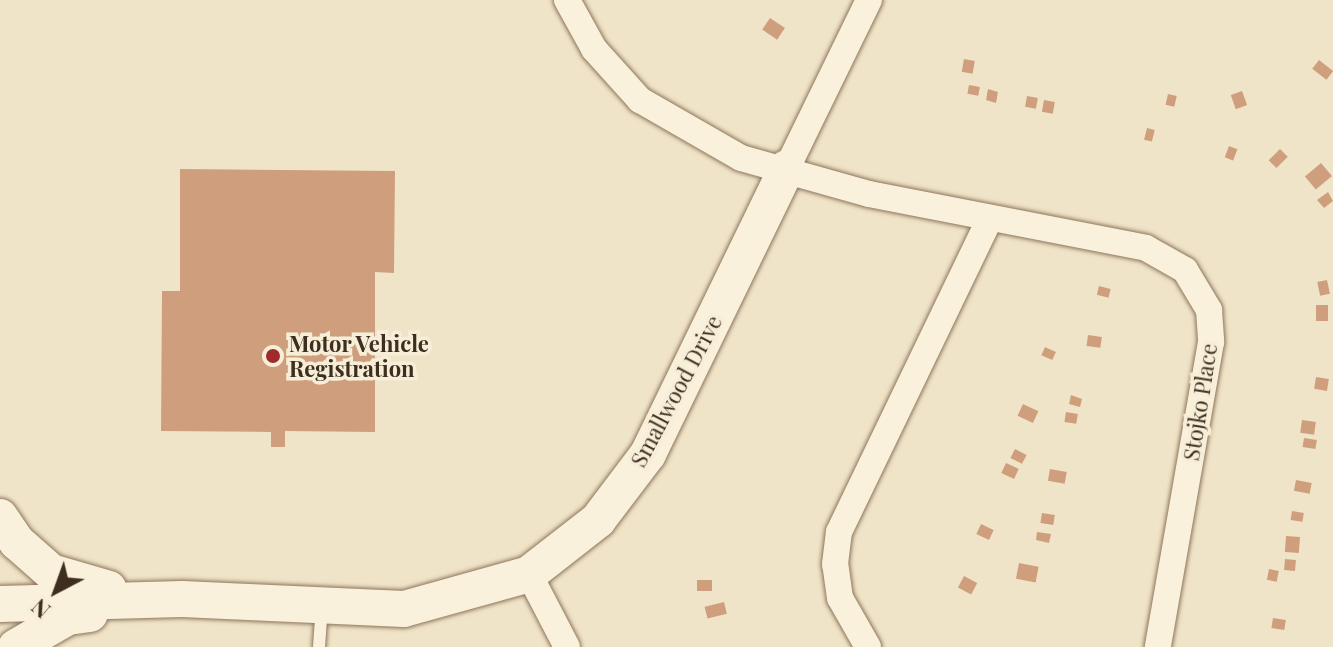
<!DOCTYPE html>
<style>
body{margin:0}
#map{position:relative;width:1333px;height:647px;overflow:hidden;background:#f0e4c8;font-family:"Playfair Display",serif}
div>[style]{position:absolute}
.building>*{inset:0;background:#cf9f7d;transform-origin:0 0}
.roads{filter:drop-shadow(0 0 2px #8d765c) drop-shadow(0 0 2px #8d765c)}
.lane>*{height:12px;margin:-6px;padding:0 6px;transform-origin:6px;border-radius:6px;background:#faf1dc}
.street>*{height:26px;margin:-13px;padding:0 13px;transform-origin:13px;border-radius:13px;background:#faf1dc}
.secondary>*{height:36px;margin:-18px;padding:0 18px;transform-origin:18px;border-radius:18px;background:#faf1dc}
.dots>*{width:22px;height:22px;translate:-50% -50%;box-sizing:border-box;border:4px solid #f7eed8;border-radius:50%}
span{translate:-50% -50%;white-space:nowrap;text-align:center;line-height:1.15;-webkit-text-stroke:7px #f7eed8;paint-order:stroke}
.poi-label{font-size:22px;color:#3d2e20;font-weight:700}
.left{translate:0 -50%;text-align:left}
.street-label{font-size:22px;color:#3d2e20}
.north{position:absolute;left:16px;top:551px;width:80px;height:80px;-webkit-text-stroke:6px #f7eed8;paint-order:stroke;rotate:221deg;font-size:22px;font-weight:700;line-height:32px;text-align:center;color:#3d2e20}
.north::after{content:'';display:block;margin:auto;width:28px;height:36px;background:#3d2e20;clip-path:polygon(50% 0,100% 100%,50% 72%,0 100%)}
</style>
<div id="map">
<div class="building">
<i style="left:770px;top:18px;width:18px;height:14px;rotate:34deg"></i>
<i style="left:964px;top:59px;width:11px;height:13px;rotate:10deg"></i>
<i style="left:1319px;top:60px;width:18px;height:11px;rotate:38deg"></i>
<i style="left:969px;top:85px;width:11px;height:9px;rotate:10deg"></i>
<i style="clip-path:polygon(988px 89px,998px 92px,996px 103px,986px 100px)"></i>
<i style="left:1242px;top:91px;width:15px;height:12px;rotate:70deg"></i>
<i style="left:1168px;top:94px;width:9px;height:11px;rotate:13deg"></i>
<i style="left:1027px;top:96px;width:11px;height:11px;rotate:10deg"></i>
<i style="left:1044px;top:100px;width:11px;height:12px;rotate:10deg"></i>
<i style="left:1147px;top:128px;width:8px;height:12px;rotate:14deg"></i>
<i style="left:1229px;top:146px;width:9px;height:12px;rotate:21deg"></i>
<i style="left:1280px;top:149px;width:11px;height:16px;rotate:45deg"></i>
<i style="left:1321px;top:163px;width:17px;height:21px;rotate:50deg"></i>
<i style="clip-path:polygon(180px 169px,395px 171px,394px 273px,375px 272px,375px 432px,285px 431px,285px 447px,271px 447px,271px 432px,161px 431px,162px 291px,180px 291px)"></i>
<i style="clip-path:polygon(1328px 192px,1333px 201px,1324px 208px,1317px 200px)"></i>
<i style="left:1327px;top:280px;width:14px;height:10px;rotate:78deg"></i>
<i style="left:1099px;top:286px;width:12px;height:9px;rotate:14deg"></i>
<i style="left:1316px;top:305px;width:12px;height:16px"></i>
<i style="left:1088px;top:335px;width:14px;height:11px;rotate:8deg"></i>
<i style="left:1045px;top:347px;width:12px;height:9px;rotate:24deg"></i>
<i style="left:1316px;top:377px;width:13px;height:12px;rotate:9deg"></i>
<i style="clip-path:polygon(1071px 395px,1082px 399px,1080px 407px,1069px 404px)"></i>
<i style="left:1023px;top:404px;width:17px;height:13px;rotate:25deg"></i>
<i style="left:1066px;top:412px;width:12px;height:10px;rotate:9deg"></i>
<i style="left:1302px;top:420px;width:14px;height:13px;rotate:8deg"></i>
<i style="left:1304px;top:438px;width:13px;height:9px;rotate:9deg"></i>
<i style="left:1015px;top:449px;width:13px;height:10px;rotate:27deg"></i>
<i style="left:1006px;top:463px;width:14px;height:11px;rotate:25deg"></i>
<i style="left:1050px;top:469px;width:17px;height:12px;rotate:10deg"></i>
<i style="left:1296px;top:480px;width:16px;height:11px;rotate:11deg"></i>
<i style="left:1292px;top:511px;width:12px;height:9px;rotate:9deg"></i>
<i style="left:1042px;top:513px;width:13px;height:10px;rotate:9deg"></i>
<i style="left:981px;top:524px;width:14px;height:11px;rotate:25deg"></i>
<i style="clip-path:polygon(1037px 532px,1051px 534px,1049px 543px,1036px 540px)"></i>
<i style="left:1286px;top:536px;width:14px;height:16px;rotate:4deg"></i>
<i style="left:1285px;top:559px;width:11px;height:11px;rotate:5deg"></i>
<i style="left:1019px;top:563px;width:20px;height:16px;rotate:11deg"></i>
<i style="left:1269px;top:569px;width:10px;height:11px;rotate:11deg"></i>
<i style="left:964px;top:576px;width:15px;height:13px;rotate:28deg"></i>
<i style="left:712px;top:580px;width:11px;height:15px;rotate:90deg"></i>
<i style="left:724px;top:602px;width:12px;height:20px;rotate:76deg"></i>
<i style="left:1273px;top:618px;width:13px;height:10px;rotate:9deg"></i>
</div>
<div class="roads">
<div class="lane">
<i style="left:319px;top:647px;width:39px;rotate:-86deg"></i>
</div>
<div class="street">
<i style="left:567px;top:0;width:56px;rotate:61.1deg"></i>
<i style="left:594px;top:49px;width:69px;rotate:48deg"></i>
<i style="left:640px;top:100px;width:116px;rotate:29.9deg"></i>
<i style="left:741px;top:158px;width:133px;rotate:15.7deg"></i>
<i style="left:869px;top:194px;width:282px;rotate:11deg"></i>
<i style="left:1146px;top:248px;width:45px;rotate:29.4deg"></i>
<i style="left:1185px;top:270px;width:47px;rotate:59deg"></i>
<i style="left:1209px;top:310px;width:32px;rotate:86deg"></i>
<i style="left:1211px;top:342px;width:310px;rotate:99.9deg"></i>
<i style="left:787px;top:168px;width:187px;rotate:-64deg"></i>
<i style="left:529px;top:574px;width:82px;rotate:62.5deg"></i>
<i style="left:868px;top:647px;width:56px;rotate:-119.7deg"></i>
<i style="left:840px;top:598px;width:34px;rotate:-98deg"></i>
<i style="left:835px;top:564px;width:32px;rotate:-83deg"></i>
<i style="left:839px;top:532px;width:348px;rotate:-64.3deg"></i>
</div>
<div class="secondary">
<i style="left:0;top:517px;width:30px;rotate:56deg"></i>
<i style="left:17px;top:542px;width:45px;rotate:41.4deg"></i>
<i style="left:51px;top:572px;width:60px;rotate:16.3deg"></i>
<i style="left:0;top:604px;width:182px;rotate:-1.6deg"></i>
<i style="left:182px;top:599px;width:222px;rotate:2.6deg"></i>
<i style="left:404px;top:609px;width:130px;rotate:-15.6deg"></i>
<i style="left:529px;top:574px;width:88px;rotate:-38deg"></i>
<i style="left:598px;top:520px;width:83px;rotate:-52.9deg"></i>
<i style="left:648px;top:454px;width:318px;rotate:-64.1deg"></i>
<i style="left:16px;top:647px;width:60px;rotate:-30deg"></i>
<i style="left:68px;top:617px;width:22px;rotate:-8deg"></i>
</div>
</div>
<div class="dots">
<i style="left:273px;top:356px;background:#9e2a2b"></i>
</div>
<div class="poi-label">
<span class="left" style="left:289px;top:356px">Motor Vehicle<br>Registration</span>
</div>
<div class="street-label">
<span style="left:676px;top:391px;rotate:-62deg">Smallwood Drive</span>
<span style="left:1200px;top:402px;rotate:-81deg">Stojko Place</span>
</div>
<div class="north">N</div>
</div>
